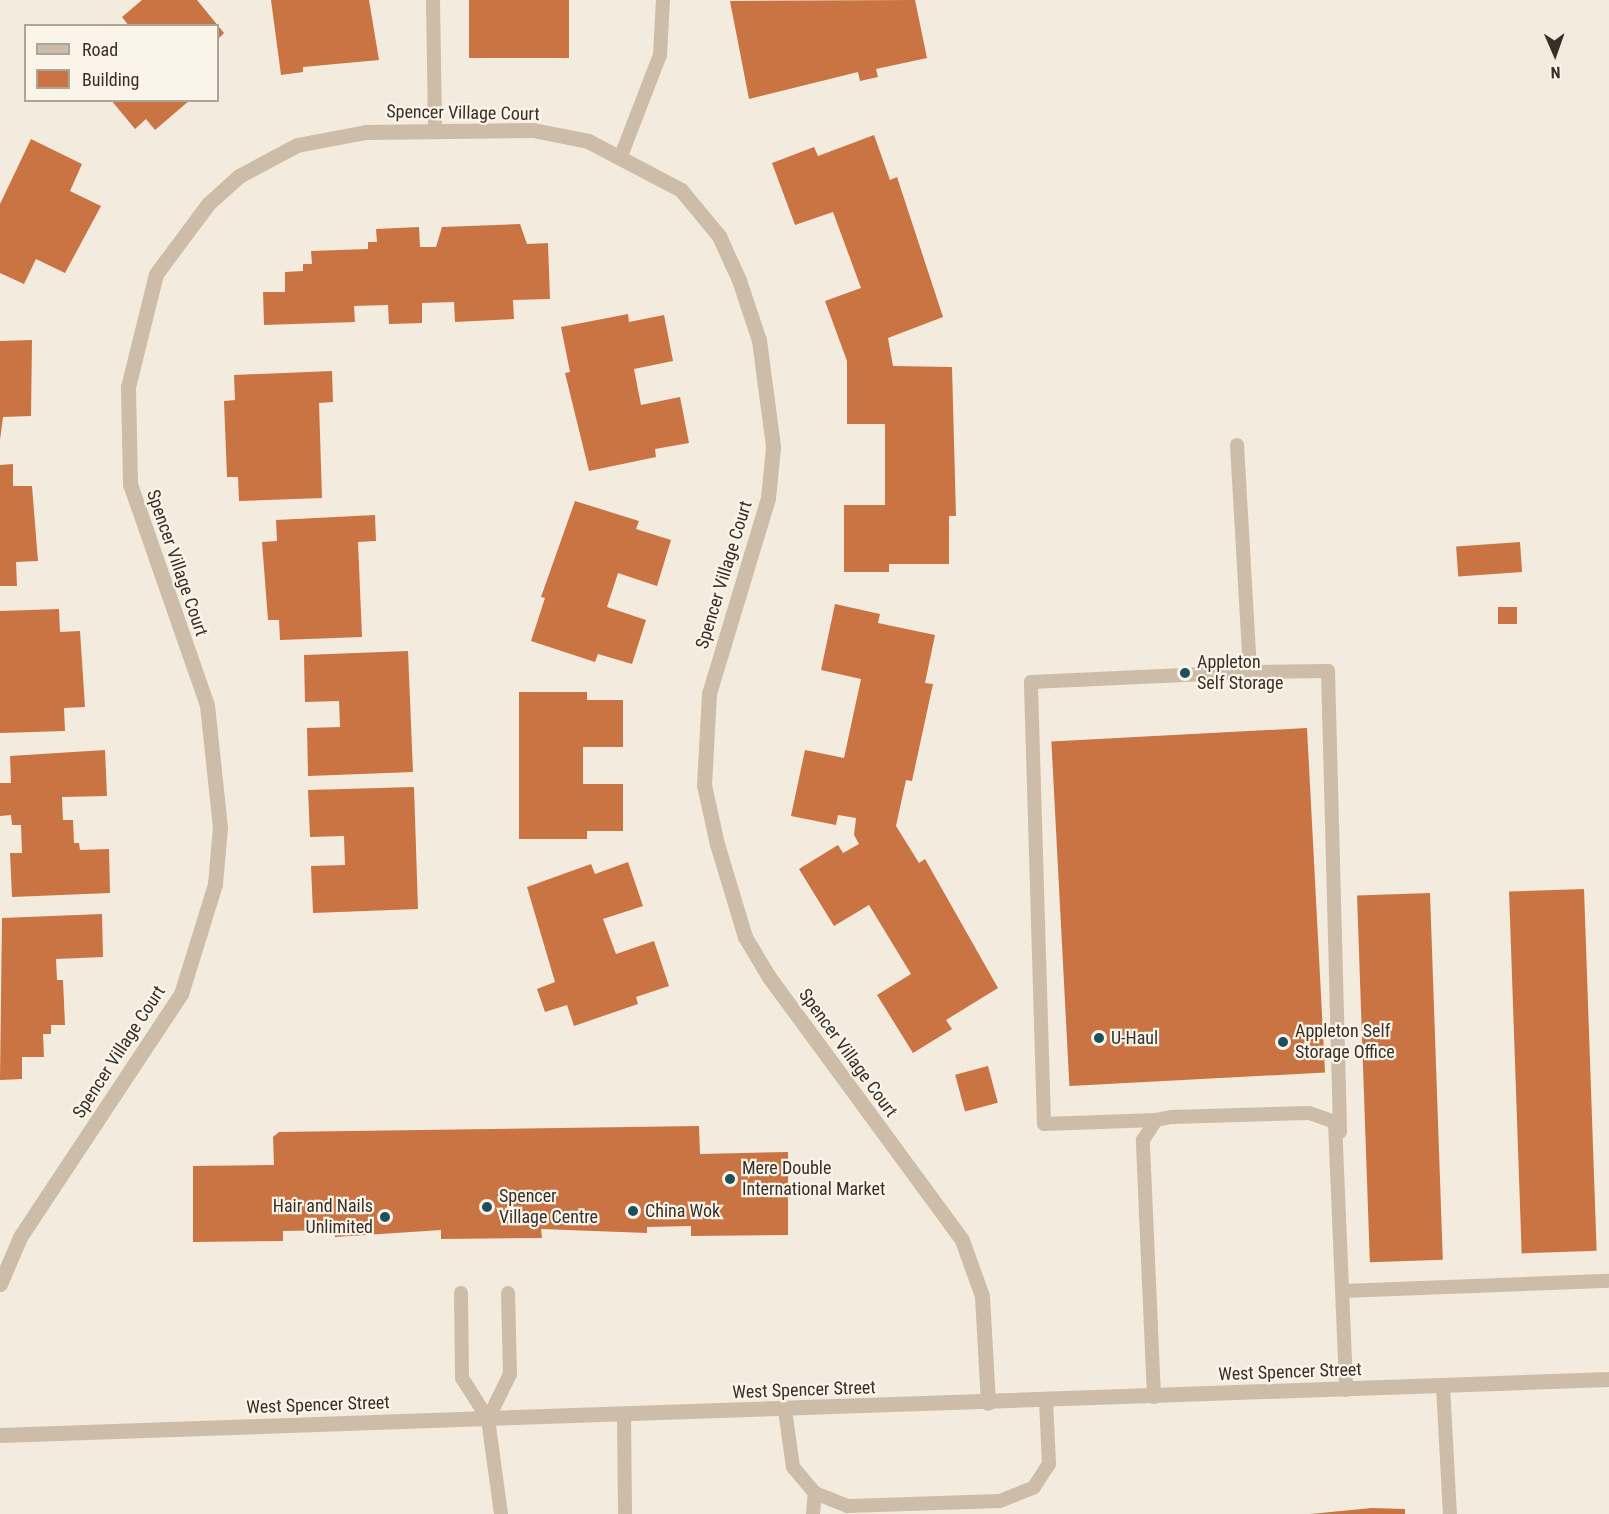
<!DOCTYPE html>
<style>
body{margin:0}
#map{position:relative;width:1609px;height:1514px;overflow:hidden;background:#f3ebdd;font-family:"Roboto Condensed",sans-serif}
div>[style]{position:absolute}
.building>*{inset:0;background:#ca7343;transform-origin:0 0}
.service>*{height:14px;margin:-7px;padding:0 7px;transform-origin:7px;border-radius:7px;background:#ccbca8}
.minor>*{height:15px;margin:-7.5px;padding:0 7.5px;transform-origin:7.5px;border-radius:7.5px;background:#ccbca8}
.tertiary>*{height:15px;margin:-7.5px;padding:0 7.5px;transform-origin:7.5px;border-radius:7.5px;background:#ccbca8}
.dots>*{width:16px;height:16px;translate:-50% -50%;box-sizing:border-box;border:3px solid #faf4e9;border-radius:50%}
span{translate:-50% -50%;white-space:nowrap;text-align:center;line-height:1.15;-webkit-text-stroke:4.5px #faf4e9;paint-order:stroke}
.street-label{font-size:18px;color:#382f28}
.poi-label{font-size:18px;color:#382f28}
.left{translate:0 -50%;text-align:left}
.right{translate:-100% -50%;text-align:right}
.legend{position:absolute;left:24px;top:24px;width:195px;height:78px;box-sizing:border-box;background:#faf4e9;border:2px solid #aca59c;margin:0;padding:8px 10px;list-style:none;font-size:18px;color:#382f28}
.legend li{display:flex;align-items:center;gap:12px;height:30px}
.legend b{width:30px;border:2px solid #aca59c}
.north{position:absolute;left:1525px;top:24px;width:60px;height:60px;-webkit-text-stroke:4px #faf4e9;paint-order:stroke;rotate:178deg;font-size:16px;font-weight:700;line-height:24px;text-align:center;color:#382f28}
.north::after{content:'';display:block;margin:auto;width:21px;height:27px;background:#382f28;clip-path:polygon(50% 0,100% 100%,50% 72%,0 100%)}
</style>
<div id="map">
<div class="building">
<i style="clip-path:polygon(142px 0,197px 0,224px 33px,218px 39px,218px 26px,129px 26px,122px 17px)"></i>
<i style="clip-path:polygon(271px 0,369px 0,379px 60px,303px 67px,303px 72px,281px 75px)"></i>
<i style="left:469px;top:0;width:100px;height:58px"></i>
<i style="clip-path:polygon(915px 0,927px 58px,876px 69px,878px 77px,860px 81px,858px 72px,749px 99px,730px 1px)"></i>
<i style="clip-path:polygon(111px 100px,190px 100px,155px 130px,146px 119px,135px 129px)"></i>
<i style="clip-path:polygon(874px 135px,890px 180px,897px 177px,943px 317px,888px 338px,893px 366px,952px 367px,956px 516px,949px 516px,949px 564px,889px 564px,889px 572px,844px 572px,844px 505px,885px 505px,885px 424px,847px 424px,847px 361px,825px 301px,861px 288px,833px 212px,795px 225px,772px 163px,814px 147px,818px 156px)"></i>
<i style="clip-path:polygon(31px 139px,82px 164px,70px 191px,101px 206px,65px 273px,36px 259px,24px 284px,0 273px,0 204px)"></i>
<i style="clip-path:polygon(520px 224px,527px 244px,548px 243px,550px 299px,513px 300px,514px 319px,455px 322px,454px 302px,422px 303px,422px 323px,389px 324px,388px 305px,354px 306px,355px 322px,264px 325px,263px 292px,285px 292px,285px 272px,303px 271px,303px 264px,312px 264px,311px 251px,368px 249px,368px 242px,377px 242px,376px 229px,419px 227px,420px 247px,436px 247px,442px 227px)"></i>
<i style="clip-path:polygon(628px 314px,629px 322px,664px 315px,673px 361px,634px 369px,641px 405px,680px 397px,689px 443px,655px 449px,656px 457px,589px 471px,565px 373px,570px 372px,561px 327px)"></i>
<i style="clip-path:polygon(32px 340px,31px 416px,3px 417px,0 440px,0 341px)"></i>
<i style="clip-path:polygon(332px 371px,333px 402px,319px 403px,322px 498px,239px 501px,238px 477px,227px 477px,224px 401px,235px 400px,234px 375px)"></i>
<i style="clip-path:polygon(13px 464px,13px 486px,32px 486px,38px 561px,16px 562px,17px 586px,0 586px,0 465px)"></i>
<i style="clip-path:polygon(575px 501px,639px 521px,636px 529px,671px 540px,657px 586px,618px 573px,607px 607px,646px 620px,632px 664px,598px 654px,595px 662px,531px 641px,545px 598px,541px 597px)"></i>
<i style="clip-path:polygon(375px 515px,376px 541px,358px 542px,362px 637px,280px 640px,279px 620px,268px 620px,262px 542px,277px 541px,276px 520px)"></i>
<i style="left:1520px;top:542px;width:30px;height:64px;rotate:86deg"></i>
<i style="clip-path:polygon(835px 604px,880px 614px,878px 623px,935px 635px,925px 683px,933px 684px,912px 781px,906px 780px,896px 826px,919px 863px,925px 859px,998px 988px,946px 1020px,952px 1029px,913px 1053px,877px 995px,911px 974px,869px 905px,834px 926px,799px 869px,838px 845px,843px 853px,859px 844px,854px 835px,856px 818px,838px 815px,836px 825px,791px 816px,805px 750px,844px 758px,861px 679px,821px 670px)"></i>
<i style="left:1498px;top:607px;width:19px;height:17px"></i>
<i style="clip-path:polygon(59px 609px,60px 632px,80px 631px,85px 707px,64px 708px,65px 731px,0 733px,0 611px)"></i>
<i style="clip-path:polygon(408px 651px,413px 772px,308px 776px,307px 728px,340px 727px,339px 701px,305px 702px,304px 655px)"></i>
<i style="clip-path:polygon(519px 692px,587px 692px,587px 700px,623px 700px,623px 747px,583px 747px,583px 784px,623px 784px,623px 831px,587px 831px,587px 839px,519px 839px)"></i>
<i style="left:1307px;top:728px;width:345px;height:256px;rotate:87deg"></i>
<i style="clip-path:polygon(105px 750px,107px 796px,62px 797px,63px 820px,73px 820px,74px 843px,79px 843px,80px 850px,109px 849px,110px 893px,12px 897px,10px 853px,22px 853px,21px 825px,12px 825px,11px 815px,0 816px,0 783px,11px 783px,10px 756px)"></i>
<i style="clip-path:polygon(414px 787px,418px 909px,313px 913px,311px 866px,345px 865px,344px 836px,310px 837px,308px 790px)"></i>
<i style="clip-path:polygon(628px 862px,643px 906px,603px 919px,616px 954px,654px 941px,669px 986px,636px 997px,638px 1004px,574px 1026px,567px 1005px,545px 1012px,537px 989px,555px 982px,527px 887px,591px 864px,595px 874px)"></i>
<i style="left:1584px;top:889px;width:362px;height:75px;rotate:88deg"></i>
<i style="left:1430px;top:893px;width:367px;height:73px;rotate:88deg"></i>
<i style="clip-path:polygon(102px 914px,103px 957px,56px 959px,57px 980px,63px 980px,65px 1025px,51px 1025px,51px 1034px,43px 1034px,44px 1057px,22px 1057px,22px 1079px,0 1080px,2px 918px)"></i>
<i style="left:988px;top:1066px;width:38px;height:34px;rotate:75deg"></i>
<i style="clip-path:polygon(699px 1126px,700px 1154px,788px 1152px,788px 1235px,691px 1236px,691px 1226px,647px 1227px,647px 1233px,541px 1229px,542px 1238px,441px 1239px,441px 1230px,335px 1237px,334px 1230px,283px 1231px,283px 1241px,193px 1242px,193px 1166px,274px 1165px,273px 1137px,279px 1132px)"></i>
<i style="clip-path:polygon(1372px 1508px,1405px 1509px,1405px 1514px,1310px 1514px)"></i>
</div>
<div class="service">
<i style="left:433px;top:0;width:128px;rotate:89.1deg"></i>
<i style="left:621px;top:156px;width:108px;rotate:-68.9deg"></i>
<i style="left:660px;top:55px;width:55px;rotate:-86.9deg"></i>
<i style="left:1237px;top:445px;width:227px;rotate:86.7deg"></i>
<i style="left:1250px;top:672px;width:78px;rotate:-0.7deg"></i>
<i style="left:1328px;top:671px;width:461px;rotate:88.5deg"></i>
<i style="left:1156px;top:1120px;width:112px;rotate:178deg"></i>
<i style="left:1044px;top:1124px;width:442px;rotate:-91.7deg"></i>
<i style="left:1031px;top:682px;width:219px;rotate:-2.6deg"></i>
<i style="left:1343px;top:1291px;width:266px;rotate:-2.2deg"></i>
<i style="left:461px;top:1293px;width:85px;rotate:89.3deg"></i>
<i style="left:462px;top:1378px;width:49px;rotate:57.6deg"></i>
<i style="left:488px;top:1419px;width:96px;rotate:82.2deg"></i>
<i style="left:1443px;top:1386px;width:128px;rotate:86.9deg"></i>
<i style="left:1154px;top:1397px;width:257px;rotate:-92.5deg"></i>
<i style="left:1143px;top:1140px;width:24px;rotate:-57deg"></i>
<i style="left:1156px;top:1120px;width:16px;rotate:-11deg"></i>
<i style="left:1172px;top:1117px;width:137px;rotate:-1.7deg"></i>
<i style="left:1309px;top:1113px;width:28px;rotate:19deg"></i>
<i style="left:1335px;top:1122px;width:268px;rotate:87.6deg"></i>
<i style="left:785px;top:1410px;width:58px;rotate:82deg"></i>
<i style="left:793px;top:1467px;width:34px;rotate:50deg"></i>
<i style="left:815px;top:1493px;width:35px;rotate:22deg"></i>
<i style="left:848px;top:1506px;width:152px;rotate:-1.9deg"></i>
<i style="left:1000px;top:1501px;width:37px;rotate:-22deg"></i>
<i style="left:1034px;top:1487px;width:27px;rotate:-57deg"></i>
<i style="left:1049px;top:1464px;width:63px;rotate:-92.7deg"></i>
<i style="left:624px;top:1415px;width:99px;rotate:89.4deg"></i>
<i style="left:488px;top:1419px;width:50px;rotate:-63.9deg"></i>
<i style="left:510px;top:1374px;width:81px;rotate:-91.4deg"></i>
<i style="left:813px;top:1514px;width:21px;rotate:-85deg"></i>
</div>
<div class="minor">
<i style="left:0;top:1284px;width:51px;rotate:-66.9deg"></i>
<i style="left:20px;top:1237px;width:291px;rotate:-56.5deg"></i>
<i style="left:181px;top:994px;width:115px;rotate:-72.8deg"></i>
<i style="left:215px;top:884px;width:57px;rotate:-85deg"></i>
<i style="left:220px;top:827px;width:123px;rotate:-96.1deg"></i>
<i style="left:207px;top:705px;width:234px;rotate:-109.2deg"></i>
<i style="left:130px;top:484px;width:97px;rotate:-91.2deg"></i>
<i style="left:128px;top:387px;width:116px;rotate:-76.1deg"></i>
<i style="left:156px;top:274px;width:87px;rotate:-53.4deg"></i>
<i style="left:208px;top:204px;width:42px;rotate:-42.1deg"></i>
<i style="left:239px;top:176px;width:66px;rotate:-28.1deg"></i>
<i style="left:297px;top:145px;width:70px;rotate:-10.7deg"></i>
<i style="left:366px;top:132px;width:167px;rotate:-0.7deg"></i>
<i style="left:533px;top:130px;width:56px;rotate:11.3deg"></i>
<i style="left:588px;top:141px;width:105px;rotate:27.8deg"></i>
<i style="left:681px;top:190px;width:60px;rotate:50.4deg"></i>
<i style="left:719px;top:236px;width:48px;rotate:65.6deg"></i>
<i style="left:739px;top:280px;width:63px;rotate:71.6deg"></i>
<i style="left:759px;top:340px;width:108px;rotate:82.5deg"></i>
<i style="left:773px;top:447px;width:51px;rotate:95.6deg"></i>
<i style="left:768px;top:498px;width:204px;rotate:106.8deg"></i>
<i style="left:709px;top:693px;width:92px;rotate:93.1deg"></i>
<i style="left:704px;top:785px;width:60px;rotate:77.6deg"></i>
<i style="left:717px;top:844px;width:97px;rotate:73.2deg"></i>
<i style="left:745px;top:937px;width:47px;rotate:59deg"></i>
<i style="left:769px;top:977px;width:326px;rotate:53.7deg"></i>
<i style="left:962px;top:1240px;width:59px;rotate:70.3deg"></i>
<i style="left:982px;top:1296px;width:107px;rotate:86.8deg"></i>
</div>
<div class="tertiary">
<i style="left:0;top:1435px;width:1610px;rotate:-1.99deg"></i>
</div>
<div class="dots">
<i style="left:1185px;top:673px;background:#1c505c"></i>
<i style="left:1099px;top:1038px;background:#1c505c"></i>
<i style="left:1283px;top:1042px;background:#1c505c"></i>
<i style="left:730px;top:1179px;background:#1c505c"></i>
<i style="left:487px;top:1207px;background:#1c505c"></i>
<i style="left:633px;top:1211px;background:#1c505c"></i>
<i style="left:385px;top:1217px;background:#1c505c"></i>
</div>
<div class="street-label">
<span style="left:463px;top:113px;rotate:1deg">Spencer Village Court</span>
<span style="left:177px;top:563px;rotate:71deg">Spencer Village Court</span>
<span style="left:724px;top:575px;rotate:-73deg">Spencer Village Court</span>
<span style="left:119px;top:1052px;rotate:-57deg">Spencer Village Court</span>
<span style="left:848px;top:1053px;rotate:54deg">Spencer Village Court</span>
<span style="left:1290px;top:1372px;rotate:-2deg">West Spencer Street</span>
<span style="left:804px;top:1390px;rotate:-2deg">West Spencer Street</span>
<span style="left:318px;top:1405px;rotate:-2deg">West Spencer Street</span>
</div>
<div class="poi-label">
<span class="left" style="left:1197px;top:673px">Appleton<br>Self Storage</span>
<span class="left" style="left:1295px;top:1042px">Appleton Self<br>Storage Office</span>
<span class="left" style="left:1111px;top:1038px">U-Haul</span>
<span class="left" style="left:742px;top:1179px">Mere Double<br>International Market</span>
<span class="left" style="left:499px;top:1207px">Spencer<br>Village Centre</span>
<span class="right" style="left:373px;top:1217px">Hair and Nails<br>Unlimited</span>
<span class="left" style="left:645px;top:1211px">China Wok</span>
</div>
<ul class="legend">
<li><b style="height:8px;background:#ccbca8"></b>Road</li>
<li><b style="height:16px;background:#ca7343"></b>Building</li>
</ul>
<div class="north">N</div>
</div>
